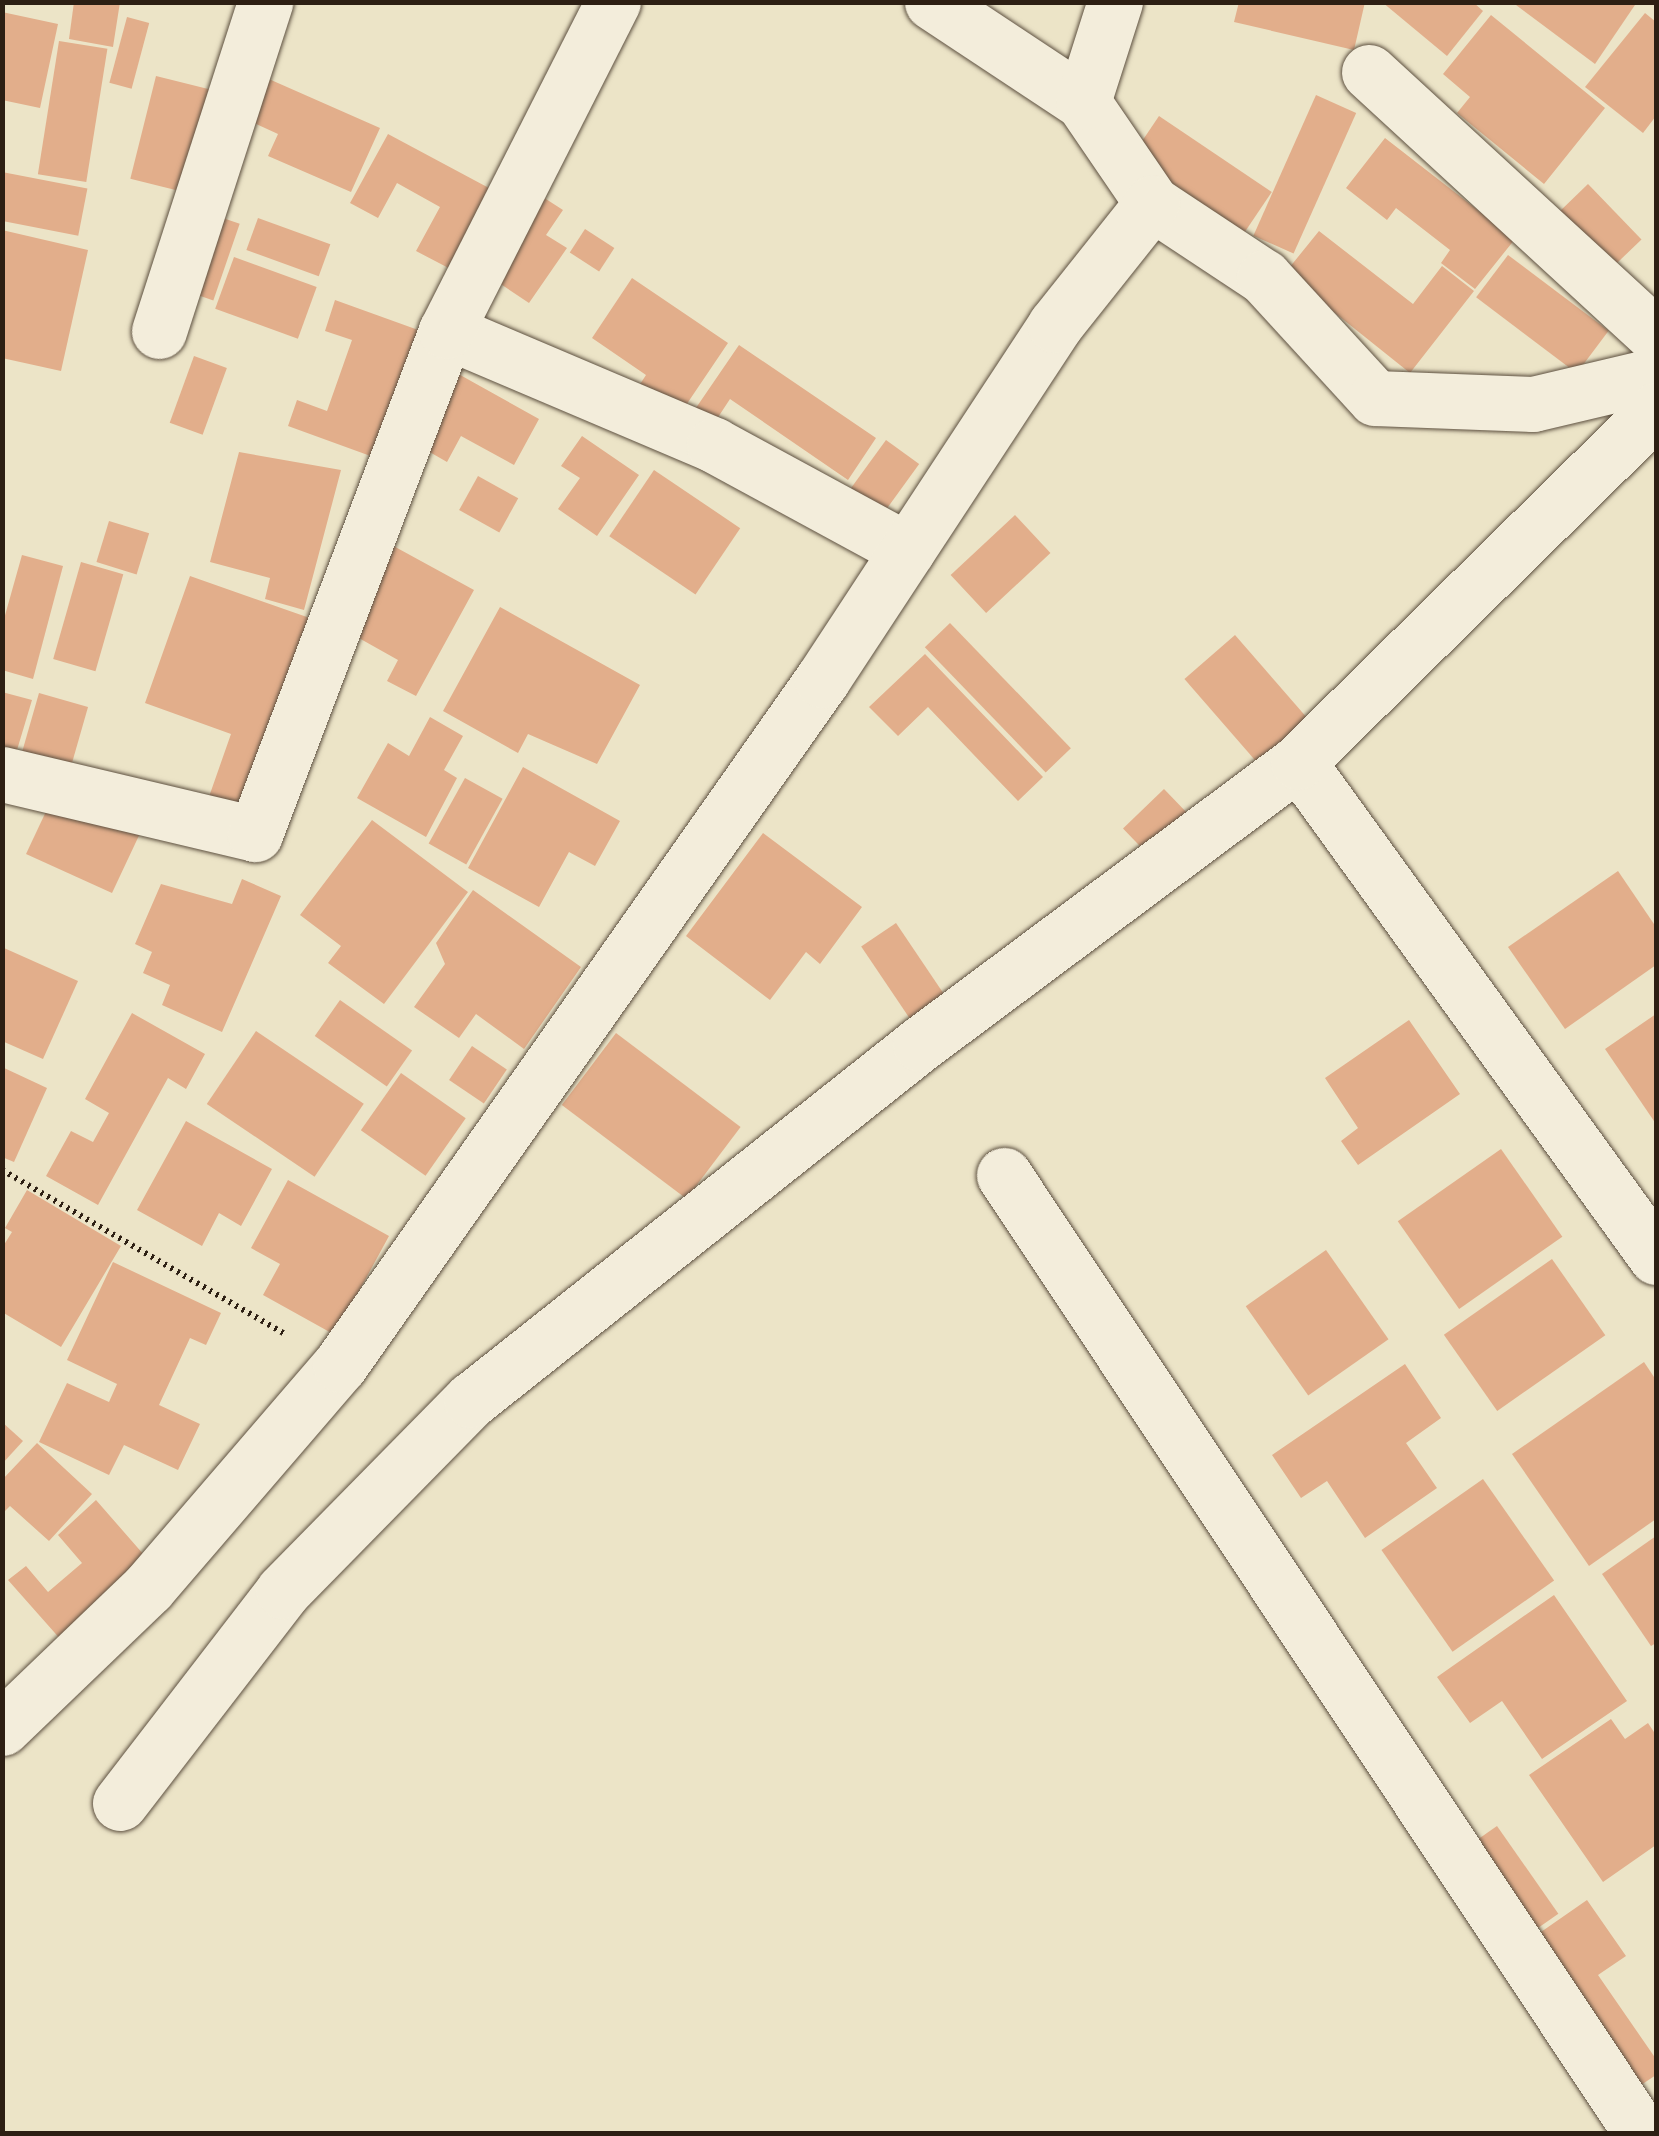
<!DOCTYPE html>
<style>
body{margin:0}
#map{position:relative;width:1659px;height:2136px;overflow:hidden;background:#ece4c7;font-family:Alegreya,serif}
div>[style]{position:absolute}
.building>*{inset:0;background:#e2ae8b;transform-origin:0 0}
.path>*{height:6px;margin-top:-3px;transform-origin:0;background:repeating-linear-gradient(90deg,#2d1f13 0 2.5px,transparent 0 7.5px)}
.roads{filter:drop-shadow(0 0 2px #5d5040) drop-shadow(0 0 2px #5d5040)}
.street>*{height:55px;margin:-27.5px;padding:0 27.5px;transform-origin:27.5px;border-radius:27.5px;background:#f3eddb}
span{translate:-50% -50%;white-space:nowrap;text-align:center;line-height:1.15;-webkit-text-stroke:8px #f3eddb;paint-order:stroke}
.frame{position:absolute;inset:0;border:5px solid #2d1f13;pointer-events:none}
</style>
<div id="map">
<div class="building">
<i style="clip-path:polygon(74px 2px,120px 2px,113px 47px,69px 39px)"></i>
<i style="clip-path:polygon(1239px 2px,1365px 2px,1354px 50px,1234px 22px)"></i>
<i style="clip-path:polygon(1382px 2px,1473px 2px,1483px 11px,1447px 56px)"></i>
<i style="clip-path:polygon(1512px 2px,1637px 2px,1595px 64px)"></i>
<i style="clip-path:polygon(2px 12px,58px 24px,40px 108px,2px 100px)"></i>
<i style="clip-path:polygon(1645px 13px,1656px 22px,1656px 116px,1643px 133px,1585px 87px)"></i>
<i style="clip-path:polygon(1491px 15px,1605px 108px,1544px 184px,1457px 113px,1470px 97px,1443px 74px)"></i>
<i style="left:127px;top:17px;width:23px;height:68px;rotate:15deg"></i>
<i style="left:59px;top:41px;width:49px;height:135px;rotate:9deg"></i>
<i style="left:156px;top:76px;width:60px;height:106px;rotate:14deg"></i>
<i style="clip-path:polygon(262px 76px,380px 128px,351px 192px,268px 156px,278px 134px,243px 118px)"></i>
<i style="left:1316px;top:95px;width:44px;height:154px;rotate:24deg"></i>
<i style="left:1159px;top:116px;width:136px;height:50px;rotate:34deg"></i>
<i style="clip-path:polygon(388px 134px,502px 195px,460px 274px,416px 251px,440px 207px,397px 183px,378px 218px,350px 203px)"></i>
<i style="clip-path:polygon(1385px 138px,1515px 239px,1475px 289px,1441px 263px,1450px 250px,1396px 208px,1387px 220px,1346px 188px)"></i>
<i style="left:2px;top:172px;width:87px;height:48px;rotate:11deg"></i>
<i style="left:1588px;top:184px;width:77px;height:46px;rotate:46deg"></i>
<i style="clip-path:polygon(535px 192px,563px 210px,546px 235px,567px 248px,529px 303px,481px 271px)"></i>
<i style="left:217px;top:216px;width:24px;height:81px;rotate:19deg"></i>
<i style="left:258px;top:218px;width:77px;height:34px;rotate:20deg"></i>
<i style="left:585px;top:229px;width:35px;height:28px;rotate:33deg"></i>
<i style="clip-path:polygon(2px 230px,88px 250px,61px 371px,2px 358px)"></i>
<i style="clip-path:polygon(1319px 231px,1413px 304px,1442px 266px,1474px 291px,1410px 373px,1285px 273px)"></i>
<i style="left:1508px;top:255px;width:126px;height:53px;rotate:37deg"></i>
<i style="left:234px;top:257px;width:88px;height:55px;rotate:20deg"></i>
<i style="clip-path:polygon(632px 278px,728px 343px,676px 420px,635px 392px,646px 375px,592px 338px)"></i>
<i style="clip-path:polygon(335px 300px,421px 331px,376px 458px,288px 426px,297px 400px,327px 411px,352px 340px,325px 331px)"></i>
<i style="clip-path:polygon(739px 345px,876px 438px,848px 480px,730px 399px,707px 434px,687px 421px)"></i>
<i style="left:194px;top:356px;width:35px;height:71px;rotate:20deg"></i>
<i style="clip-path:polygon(453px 371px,539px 419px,514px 465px,461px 436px,447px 462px,414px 443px)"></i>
<i style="clip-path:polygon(582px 436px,639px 475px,597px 536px,558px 509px,580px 478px,561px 466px)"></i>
<i style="left:886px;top:440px;width:41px;height:78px;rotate:36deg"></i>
<i style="clip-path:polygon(239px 452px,341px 470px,304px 610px,265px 599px,270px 578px,210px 562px)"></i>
<i style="left:654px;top:470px;width:104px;height:80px;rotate:34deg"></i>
<i style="left:478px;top:476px;width:46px;height:39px;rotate:29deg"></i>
<i style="left:1015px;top:515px;width:52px;height:88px;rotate:47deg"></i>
<i style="left:109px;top:521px;width:42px;height:43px;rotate:17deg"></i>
<i style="clip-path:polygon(388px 543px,474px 590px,416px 696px,387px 681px,398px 660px,341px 628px)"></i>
<i style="clip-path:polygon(22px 555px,63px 566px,33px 679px,2px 670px,2px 626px)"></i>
<i style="left:81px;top:562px;width:44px;height:101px;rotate:16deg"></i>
<i style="clip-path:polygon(190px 576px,324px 623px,253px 827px,204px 811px,231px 734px,145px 703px)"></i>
<i style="clip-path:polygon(500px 607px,640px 685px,597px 764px,528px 734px,518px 753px,443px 711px)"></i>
<i style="left:950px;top:623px;width:174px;height:35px;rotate:46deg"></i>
<i style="left:1235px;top:635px;width:116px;height:67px;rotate:49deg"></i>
<i style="clip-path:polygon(925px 654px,1043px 777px,1018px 801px,928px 707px,898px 736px,869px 707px)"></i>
<i style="clip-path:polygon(2px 692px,32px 700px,11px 770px,2px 768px)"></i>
<i style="left:39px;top:693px;width:51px;height:75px;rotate:16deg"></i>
<i style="clip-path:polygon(430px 717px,463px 736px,444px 770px,457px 778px,426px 837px,357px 798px,388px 743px,409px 756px)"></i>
<i style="clip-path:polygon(523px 767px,620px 821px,595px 866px,569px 852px,539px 907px,468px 868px)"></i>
<i style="left:465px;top:778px;width:43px;height:75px;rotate:29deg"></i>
<i style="left:1164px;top:789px;width:43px;height:57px;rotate:46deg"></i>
<i style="clip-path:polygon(50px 803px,143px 827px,112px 893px,26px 854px)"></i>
<i style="clip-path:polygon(372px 820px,468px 892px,384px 1004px,328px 963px,341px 946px,300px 915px)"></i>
<i style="clip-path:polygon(763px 833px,862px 907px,820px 964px,806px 952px,770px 1000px,686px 936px)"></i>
<i style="clip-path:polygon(1618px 871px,1656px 927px,1656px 965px,1565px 1029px,1508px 947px)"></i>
<i style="clip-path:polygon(242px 879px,281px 896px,222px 1032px,162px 1005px,170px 985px,143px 973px,152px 952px,135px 944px,161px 884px,232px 904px)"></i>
<i style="clip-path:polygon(473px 890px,581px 967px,524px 1049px,476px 1014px,459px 1038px,414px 1007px,445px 964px,436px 943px)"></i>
<i style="left:896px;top:923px;width:88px;height:42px;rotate:56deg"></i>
<i style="clip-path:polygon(4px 948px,78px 981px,43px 1059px,2px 1041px)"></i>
<i style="left:340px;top:1000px;width:88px;height:44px;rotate:35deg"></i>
<i style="clip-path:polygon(132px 1013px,205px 1054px,186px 1089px,168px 1078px,98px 1205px,46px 1176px,71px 1131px,93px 1142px,109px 1113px,85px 1099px)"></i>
<i style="clip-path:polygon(1656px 1014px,1656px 1124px,1605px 1049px)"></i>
<i style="clip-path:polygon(1409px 1020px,1460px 1094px,1358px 1165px,1341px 1141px,1358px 1128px,1325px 1078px)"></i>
<i style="left:256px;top:1031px;width:130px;height:88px;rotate:34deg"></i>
<i style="left:616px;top:1033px;width:156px;height:90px;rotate:37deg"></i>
<i style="left:472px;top:1046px;width:42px;height:41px;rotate:34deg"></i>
<i style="clip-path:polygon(2px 1067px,47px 1088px,14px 1162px,2px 1157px)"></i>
<i style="left:401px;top:1073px;width:79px;height:70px;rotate:35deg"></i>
<i style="clip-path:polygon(186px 1121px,272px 1169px,241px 1226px,219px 1213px,202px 1246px,137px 1210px)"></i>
<i style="left:1501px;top:1149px;width:107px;height:126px;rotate:55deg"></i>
<i style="clip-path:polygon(288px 1180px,389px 1236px,335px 1335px,263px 1295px,280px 1264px,251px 1248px)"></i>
<i style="clip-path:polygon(27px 1190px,121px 1246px,61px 1347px,2px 1312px,2px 1248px,12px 1232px,5px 1228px)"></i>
<i style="left:1326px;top:1250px;width:109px;height:98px;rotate:55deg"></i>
<i style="left:1552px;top:1259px;width:93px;height:132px;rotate:55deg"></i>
<i style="clip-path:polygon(113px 1262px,221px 1313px,206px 1345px,190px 1338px,159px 1405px,200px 1424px,178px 1470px,124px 1445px,109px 1475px,39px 1442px,67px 1383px,109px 1402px,117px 1384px,67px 1360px)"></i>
<i style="clip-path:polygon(1644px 1362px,1656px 1380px,1656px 1519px,1589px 1566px,1512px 1454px)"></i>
<i style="clip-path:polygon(1405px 1364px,1441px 1418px,1406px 1443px,1437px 1488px,1365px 1538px,1327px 1481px,1301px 1498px,1272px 1455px)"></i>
<i style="clip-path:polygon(2px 1422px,23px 1441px,2px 1464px)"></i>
<i style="clip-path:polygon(37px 1443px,92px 1494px,49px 1541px,10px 1506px,2px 1514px,2px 1480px)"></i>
<i style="left:1483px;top:1479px;width:124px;height:124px;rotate:55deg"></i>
<i style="clip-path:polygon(96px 1500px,151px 1563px,62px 1641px,8px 1580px,26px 1566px,48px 1592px,82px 1563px,58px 1535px)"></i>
<i style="clip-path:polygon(1656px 1536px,1656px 1643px,1651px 1646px,1602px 1574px)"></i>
<i style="clip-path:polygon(1554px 1595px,1627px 1701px,1542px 1759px,1502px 1701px,1470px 1723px,1437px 1677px)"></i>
<i style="clip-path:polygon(1611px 1719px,1625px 1739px,1648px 1723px,1656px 1735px,1656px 1845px,1603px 1882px,1529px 1775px)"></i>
<i style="left:1497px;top:1826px;width:107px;height:35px;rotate:55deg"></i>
<i style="clip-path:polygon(1587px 1900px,1626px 1956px,1598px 1975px,1656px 2059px,1656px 2075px,1632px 2091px,1528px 1941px)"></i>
</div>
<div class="path">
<i style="left:2px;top:1170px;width:329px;rotate:30.1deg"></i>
</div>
<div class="roads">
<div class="street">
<i style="left:932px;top:2px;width:181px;rotate:33.5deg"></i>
<i style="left:1083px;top:102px;width:122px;rotate:55.7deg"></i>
<i style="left:1152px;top:203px;width:134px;rotate:33.5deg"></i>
<i style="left:1264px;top:277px;width:164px;rotate:47.5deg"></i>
<i style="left:1375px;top:398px;width:158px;rotate:2.2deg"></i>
<i style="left:1533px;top:404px;width:126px;rotate:-13.3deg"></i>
<i style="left:1369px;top:72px;width:390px;rotate:42.6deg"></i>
<i style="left:1083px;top:102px;width:105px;rotate:-72.3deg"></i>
<i style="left:159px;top:331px;width:346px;rotate:-72.1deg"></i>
<i style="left:446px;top:331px;width:291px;rotate:23deg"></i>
<i style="left:714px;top:445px;width:220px;rotate:28.5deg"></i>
<i style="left:1298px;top:762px;width:611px;rotate:54.12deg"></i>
<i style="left:2px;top:774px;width:260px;rotate:13.3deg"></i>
<i style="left:255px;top:834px;width:538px;rotate:-69.21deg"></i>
<i style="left:446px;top:331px;width:369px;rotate:-63.1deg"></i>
<i style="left:1004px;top:1175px;width:1152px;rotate:56.37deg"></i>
<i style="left:2px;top:1728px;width:202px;rotate:-43.8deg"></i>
<i style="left:148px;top:1588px;width:294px;rotate:-49.3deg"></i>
<i style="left:340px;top:1365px;width:838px;rotate:-54.87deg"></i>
<i style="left:822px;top:680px;width:425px;rotate:-56.7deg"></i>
<i style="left:1055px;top:325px;width:156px;rotate:-51.5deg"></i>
<i style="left:120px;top:1803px;width:267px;rotate:-52.4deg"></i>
<i style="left:283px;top:1591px;width:268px;rotate:-45.5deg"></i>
<i style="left:471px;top:1400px;width:573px;rotate:-38.41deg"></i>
<i style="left:920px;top:1044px;width:472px;rotate:-36.7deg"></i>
<i style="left:1298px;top:762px;width:502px;rotate:-44.52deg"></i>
</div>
</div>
<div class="frame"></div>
</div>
